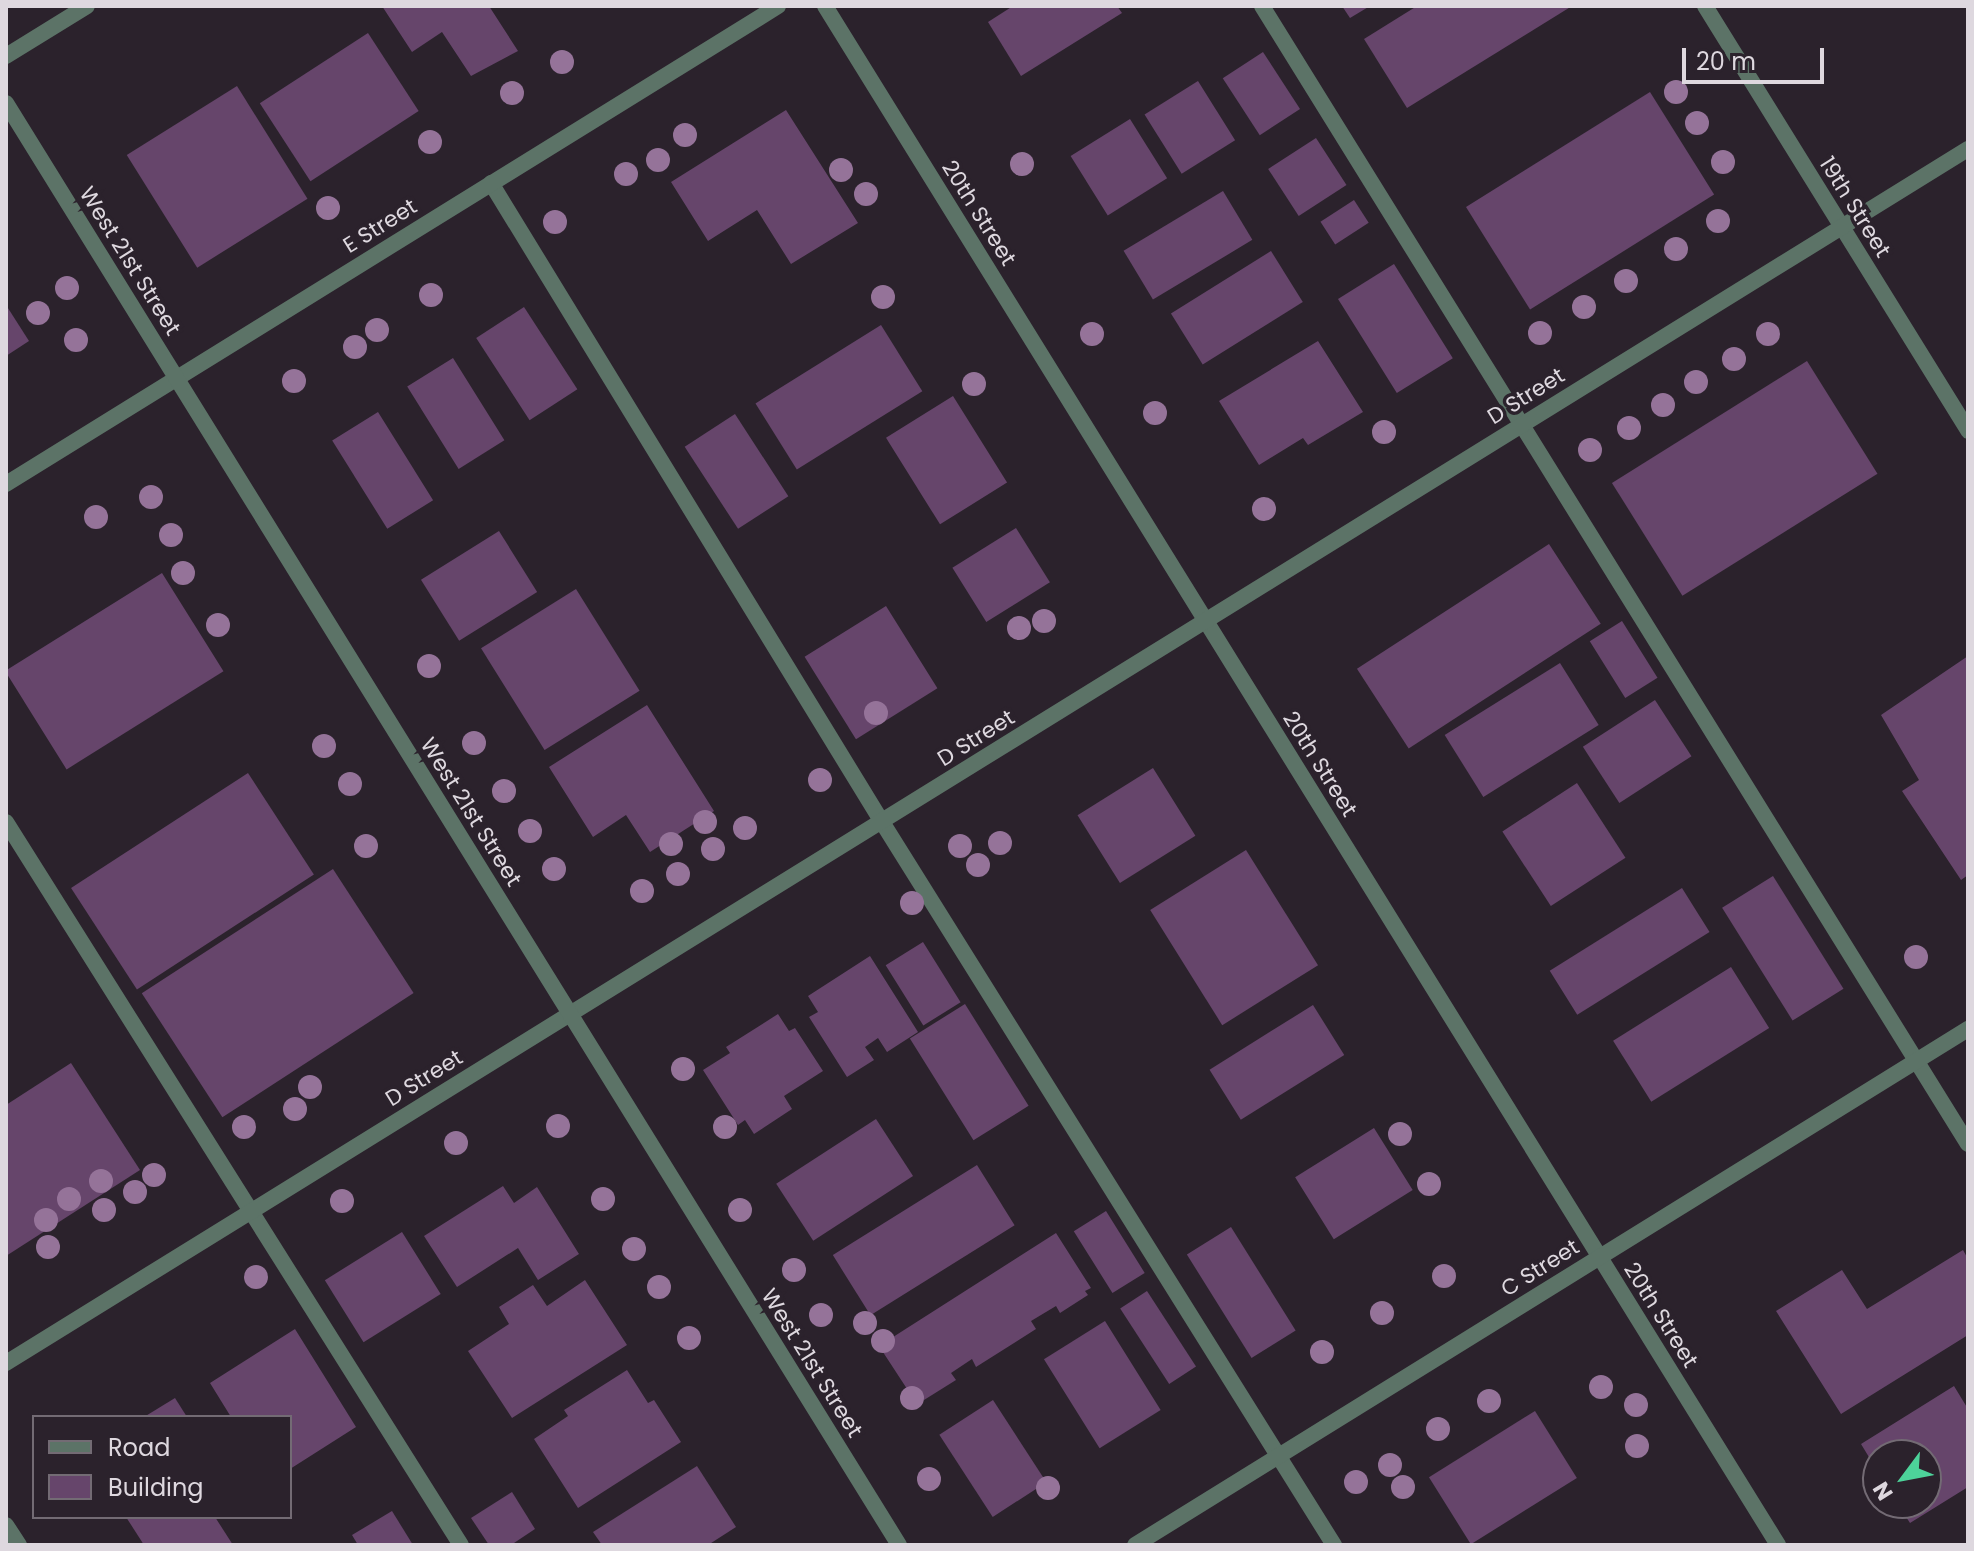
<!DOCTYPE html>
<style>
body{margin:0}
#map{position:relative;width:1974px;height:1551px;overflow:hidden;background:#2b222c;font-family:Poppins,sans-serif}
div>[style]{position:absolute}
.building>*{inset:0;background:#66456b;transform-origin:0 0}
.service>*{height:16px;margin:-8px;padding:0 8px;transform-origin:8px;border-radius:8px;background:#5c7367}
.minor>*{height:16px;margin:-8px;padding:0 8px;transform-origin:8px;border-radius:8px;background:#5c7367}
.tertiary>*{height:16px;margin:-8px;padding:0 8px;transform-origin:8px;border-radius:8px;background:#5c7367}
.trees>*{width:24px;height:24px;margin:-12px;border-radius:50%;background:#957399}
span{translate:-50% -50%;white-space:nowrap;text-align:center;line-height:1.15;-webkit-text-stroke:7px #2b222c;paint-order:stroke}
.street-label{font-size:22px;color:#ded8df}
.frame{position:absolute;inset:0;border:8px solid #ded8df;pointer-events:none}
.legend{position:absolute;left:32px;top:1415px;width:260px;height:104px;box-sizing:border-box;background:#2b222c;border:2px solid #736b74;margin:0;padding:10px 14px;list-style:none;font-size:24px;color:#ded8df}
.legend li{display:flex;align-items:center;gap:16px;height:40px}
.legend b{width:40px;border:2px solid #736b74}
.north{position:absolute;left:1862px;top:1439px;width:80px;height:80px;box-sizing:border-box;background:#2b222c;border:2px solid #736b74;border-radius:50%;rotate:238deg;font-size:22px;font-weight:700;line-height:32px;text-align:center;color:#ded8df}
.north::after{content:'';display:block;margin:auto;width:28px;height:36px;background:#4dd39a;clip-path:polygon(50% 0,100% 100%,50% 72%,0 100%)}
.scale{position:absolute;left:1682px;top:48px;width:142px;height:36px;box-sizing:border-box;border:4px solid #ded8df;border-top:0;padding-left:10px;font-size:24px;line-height:28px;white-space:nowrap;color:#ded8df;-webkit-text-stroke:6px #2b222c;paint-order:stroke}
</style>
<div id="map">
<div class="building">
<i style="clip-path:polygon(382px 6px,489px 6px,518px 51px,471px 76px,442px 32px,412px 52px)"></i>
<i style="clip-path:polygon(1013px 6px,1117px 6px,1122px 13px,1021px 76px,988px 22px)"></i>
<i style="clip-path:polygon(1342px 6px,1370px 6px,1350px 18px)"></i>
<i style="clip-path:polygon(1417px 6px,1572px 6px,1407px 108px,1364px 39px)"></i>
<i style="left:368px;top:33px;width:93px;height:129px;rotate:57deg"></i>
<i style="left:1263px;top:52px;width:68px;height:48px;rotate:57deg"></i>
<i style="left:1198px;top:81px;width:70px;height:63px;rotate:58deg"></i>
<i style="left:237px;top:86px;width:133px;height:130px;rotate:58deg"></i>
<i style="left:1650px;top:92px;width:121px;height:217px;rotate:58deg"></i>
<i style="clip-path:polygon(786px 110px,858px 223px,791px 264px,757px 210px,708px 241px,671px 182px)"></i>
<i style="left:1130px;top:119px;width:70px;height:70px;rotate:58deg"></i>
<i style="left:1316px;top:138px;width:56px;height:57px;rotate:57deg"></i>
<i style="left:1223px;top:191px;width:57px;height:116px;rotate:59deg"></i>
<i style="left:1354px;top:200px;width:27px;height:40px;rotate:57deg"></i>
<i style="left:1271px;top:251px;width:60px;height:118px;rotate:58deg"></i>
<i style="left:1394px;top:264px;width:111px;height:66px;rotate:58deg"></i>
<i style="clip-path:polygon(6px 305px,29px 341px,6px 356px)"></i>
<i style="left:524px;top:307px;width:98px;height:57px;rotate:57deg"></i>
<i style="left:881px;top:325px;width:78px;height:148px;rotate:58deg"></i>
<i style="clip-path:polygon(1318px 341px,1363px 412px,1308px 445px,1303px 438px,1259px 465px,1219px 401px)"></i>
<i style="left:453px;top:358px;width:97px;height:54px;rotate:58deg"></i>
<i style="left:1807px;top:361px;width:133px;height:230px;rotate:58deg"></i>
<i style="left:953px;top:396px;width:102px;height:79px;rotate:58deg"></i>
<i style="left:378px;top:412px;width:104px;height:54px;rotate:58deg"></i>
<i style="left:735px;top:414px;width:98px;height:60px;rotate:57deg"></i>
<i style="left:1016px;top:528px;width:64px;height:75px;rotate:58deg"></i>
<i style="left:499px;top:531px;width:72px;height:92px;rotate:58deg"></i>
<i style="left:1549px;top:544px;width:95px;height:229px;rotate:57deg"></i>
<i style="left:162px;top:573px;width:116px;height:185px;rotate:58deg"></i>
<i style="left:576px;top:589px;width:120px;height:112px;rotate:58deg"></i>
<i style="left:886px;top:606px;width:97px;height:96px;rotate:58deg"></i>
<i style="left:1622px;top:621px;width:67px;height:38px;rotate:58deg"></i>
<i style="clip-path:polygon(1968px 656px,1968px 875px,1961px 880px,1902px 791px,1919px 780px,1881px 715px)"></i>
<i style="left:1560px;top:663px;width:73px;height:136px;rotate:58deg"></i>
<i style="left:1655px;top:700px;width:67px;height:86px;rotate:57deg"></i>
<i style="clip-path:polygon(647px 705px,714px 811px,650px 852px,626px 815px,593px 837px,549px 767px)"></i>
<i style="left:1153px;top:768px;width:80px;height:89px;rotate:58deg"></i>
<i style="left:248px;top:773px;width:121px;height:211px;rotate:57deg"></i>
<i style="left:1577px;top:783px;width:89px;height:89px;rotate:57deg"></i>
<i style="left:1246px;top:850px;width:136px;height:113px;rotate:58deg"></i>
<i style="left:333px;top:869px;width:148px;height:228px;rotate:57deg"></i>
<i style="left:1773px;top:876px;width:133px;height:60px;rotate:58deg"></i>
<i style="left:1682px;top:888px;width:52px;height:156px;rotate:58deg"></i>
<i style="left:923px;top:942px;width:71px;height:44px;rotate:58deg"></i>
<i style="clip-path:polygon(870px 956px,918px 1032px,887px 1052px,878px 1038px,865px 1047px,874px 1060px,847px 1077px,809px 1017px,818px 1012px,808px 996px)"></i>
<i style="left:1731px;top:967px;width:72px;height:139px;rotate:58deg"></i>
<i style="left:965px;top:1004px;width:120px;height:65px;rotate:58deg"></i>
<i style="left:1313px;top:1005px;width:59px;height:122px;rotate:58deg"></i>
<i style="clip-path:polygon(778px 1014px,789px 1031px,795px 1028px,823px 1071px,784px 1096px,792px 1109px,754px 1134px,745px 1120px,738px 1125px,703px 1070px,730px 1053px,726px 1047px)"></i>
<i style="clip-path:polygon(71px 1063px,140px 1170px,6px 1256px,6px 1105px)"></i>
<i style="left:876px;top:1119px;width:68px;height:119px;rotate:57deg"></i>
<i style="left:1374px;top:1128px;width:73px;height:93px;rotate:58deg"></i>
<i style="left:977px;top:1165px;width:71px;height:170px;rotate:58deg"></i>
<i style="clip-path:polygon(503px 1186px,514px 1203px,537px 1187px,579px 1254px,538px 1280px,518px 1248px,457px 1287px,424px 1236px)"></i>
<i style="left:1106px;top:1211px;width:73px;height:38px;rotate:58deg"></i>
<i style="left:1231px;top:1227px;width:122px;height:52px;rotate:58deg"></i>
<i style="left:402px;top:1232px;width:73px;height:91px;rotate:58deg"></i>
<i style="clip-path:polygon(1056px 1233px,1091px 1288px,1085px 1291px,1088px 1295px,1060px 1313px,1056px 1306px,1031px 1321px,1036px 1329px,976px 1367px,972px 1359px,951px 1373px,956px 1380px,924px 1400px,918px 1390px,911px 1395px,879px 1346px)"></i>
<i style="clip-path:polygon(1963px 1250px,1968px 1259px,1968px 1335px,1841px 1414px,1776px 1311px,1842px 1270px,1867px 1309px)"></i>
<i style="clip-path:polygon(585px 1280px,627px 1345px,512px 1418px,468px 1351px,509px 1324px,499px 1307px,533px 1285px,547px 1306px)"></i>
<i style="left:1147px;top:1291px;width:90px;height:32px;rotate:57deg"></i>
<i style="left:1105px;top:1321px;width:105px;height:72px;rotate:58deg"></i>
<i style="clip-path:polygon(295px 1329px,356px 1427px,290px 1469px,290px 1417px,231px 1417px,210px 1383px)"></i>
<i style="clip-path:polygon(627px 1370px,648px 1403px,654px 1400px,681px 1442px,578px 1508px,534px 1439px,568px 1416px,564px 1410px)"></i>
<i style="clip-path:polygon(1954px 1386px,1968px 1409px,1968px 1487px,1910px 1523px,1897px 1503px,1926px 1503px,1926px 1455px,1878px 1455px,1878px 1472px,1861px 1444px)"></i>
<i style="clip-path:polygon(175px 1398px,187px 1417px,144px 1417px)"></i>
<i style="left:993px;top:1400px;width:98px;height:64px;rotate:57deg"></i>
<i style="left:1535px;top:1411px;width:79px;height:125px;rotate:58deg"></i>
<i style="clip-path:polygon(697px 1466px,736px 1527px,708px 1545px,602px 1545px,593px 1532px)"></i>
<i style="clip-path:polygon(512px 1492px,535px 1529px,511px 1545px,489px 1545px,471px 1518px)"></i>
<i style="clip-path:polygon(392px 1511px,413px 1545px,358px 1545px,352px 1535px)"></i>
<i style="clip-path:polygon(126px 1517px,215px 1517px,233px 1545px,144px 1545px)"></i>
</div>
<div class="service">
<i style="left:1262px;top:6px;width:1339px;rotate:58.19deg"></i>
<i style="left:6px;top:56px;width:95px;rotate:-31.7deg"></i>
<i style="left:491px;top:183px;width:749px;rotate:58.54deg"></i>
<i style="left:882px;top:822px;width:853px;rotate:57.99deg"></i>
<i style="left:6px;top:822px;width:854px;rotate:57.82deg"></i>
</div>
<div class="minor">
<i style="left:825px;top:6px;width:1810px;rotate:58.23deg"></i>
<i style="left:1705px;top:6px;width:500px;rotate:58.2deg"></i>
<i style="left:6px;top:484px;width:908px;rotate:-31.76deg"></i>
<i style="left:6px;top:1363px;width:2307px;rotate:-31.75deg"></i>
<i style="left:6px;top:1525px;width:24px;rotate:57deg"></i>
<i style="left:1135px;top:1545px;width:980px;rotate:-31.78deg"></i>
</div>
<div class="tertiary">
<i style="left:6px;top:103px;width:1696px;rotate:58.23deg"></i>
</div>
<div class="trees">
<i style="left:562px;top:62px"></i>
<i style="left:1676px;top:92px"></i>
<i style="left:512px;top:93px"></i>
<i style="left:1697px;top:123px"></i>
<i style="left:685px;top:135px"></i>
<i style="left:430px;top:142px"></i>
<i style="left:658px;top:160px"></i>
<i style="left:1723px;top:162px"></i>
<i style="left:1022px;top:164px"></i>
<i style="left:841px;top:170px"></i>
<i style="left:626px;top:174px"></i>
<i style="left:866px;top:194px"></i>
<i style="left:328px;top:208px"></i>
<i style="left:1718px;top:221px"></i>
<i style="left:555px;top:222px"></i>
<i style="left:1676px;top:249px"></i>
<i style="left:1626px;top:281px"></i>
<i style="left:67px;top:288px"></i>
<i style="left:431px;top:295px"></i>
<i style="left:883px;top:297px"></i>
<i style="left:1584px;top:307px"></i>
<i style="left:38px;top:313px"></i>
<i style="left:377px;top:330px"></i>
<i style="left:1540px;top:333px"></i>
<i style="left:1092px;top:334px"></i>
<i style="left:1768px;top:334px"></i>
<i style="left:76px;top:340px"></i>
<i style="left:355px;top:347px"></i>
<i style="left:1734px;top:359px"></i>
<i style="left:294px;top:381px"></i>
<i style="left:1696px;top:382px"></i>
<i style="left:974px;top:384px"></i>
<i style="left:1663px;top:405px"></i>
<i style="left:1155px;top:413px"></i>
<i style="left:1629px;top:428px"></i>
<i style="left:1384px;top:432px"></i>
<i style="left:1590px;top:450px"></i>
<i style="left:151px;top:497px"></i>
<i style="left:1264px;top:509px"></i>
<i style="left:96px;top:517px"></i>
<i style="left:171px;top:535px"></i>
<i style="left:183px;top:573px"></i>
<i style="left:1044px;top:621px"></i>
<i style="left:218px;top:625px"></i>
<i style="left:1019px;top:628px"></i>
<i style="left:429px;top:666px"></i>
<i style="left:876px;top:713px"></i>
<i style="left:474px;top:743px"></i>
<i style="left:324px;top:746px"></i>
<i style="left:820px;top:780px"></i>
<i style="left:350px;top:784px"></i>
<i style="left:504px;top:791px"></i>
<i style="left:705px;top:822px"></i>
<i style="left:745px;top:828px"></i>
<i style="left:530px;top:831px"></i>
<i style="left:1000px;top:843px"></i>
<i style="left:671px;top:844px"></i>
<i style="left:366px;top:846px"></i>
<i style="left:960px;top:846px"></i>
<i style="left:713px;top:849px"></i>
<i style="left:978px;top:865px"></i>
<i style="left:554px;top:869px"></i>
<i style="left:678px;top:874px"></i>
<i style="left:642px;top:891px"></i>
<i style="left:912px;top:903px"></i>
<i style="left:1916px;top:957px"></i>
<i style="left:683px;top:1069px"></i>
<i style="left:310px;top:1087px"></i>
<i style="left:295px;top:1109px"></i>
<i style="left:558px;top:1126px"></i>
<i style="left:244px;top:1127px"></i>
<i style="left:725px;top:1127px"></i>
<i style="left:1400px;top:1134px"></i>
<i style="left:456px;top:1143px"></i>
<i style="left:154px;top:1175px"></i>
<i style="left:101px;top:1181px"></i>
<i style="left:1429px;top:1184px"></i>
<i style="left:135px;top:1192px"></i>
<i style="left:69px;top:1199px"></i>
<i style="left:603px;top:1199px"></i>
<i style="left:342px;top:1201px"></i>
<i style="left:104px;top:1210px"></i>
<i style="left:740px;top:1210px"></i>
<i style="left:46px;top:1220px"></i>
<i style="left:48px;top:1247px"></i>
<i style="left:634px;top:1249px"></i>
<i style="left:794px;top:1270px"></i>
<i style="left:1444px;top:1276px"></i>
<i style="left:256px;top:1277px"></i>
<i style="left:659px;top:1287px"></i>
<i style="left:1382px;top:1313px"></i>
<i style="left:821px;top:1315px"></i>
<i style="left:865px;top:1323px"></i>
<i style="left:689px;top:1338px"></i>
<i style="left:883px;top:1341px"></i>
<i style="left:1322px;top:1352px"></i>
<i style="left:1601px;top:1387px"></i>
<i style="left:912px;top:1398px"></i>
<i style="left:1489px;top:1401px"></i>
<i style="left:1636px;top:1405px"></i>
<i style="left:1438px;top:1429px"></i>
<i style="left:1637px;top:1446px"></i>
<i style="left:1390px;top:1465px"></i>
<i style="left:929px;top:1479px"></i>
<i style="left:1356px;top:1482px"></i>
<i style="left:1403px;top:1487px"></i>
<i style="left:1048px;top:1488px"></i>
</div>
<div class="street-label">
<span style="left:1855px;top:207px;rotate:58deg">19th Street</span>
<span style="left:979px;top:213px;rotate:58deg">20th Street</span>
<span style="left:380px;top:226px;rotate:-32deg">E Street</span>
<span style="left:130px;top:261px;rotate:58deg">West 21st Street</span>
<span style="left:1526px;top:396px;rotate:-32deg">D Street</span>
<span style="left:976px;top:738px;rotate:-32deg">D Street</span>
<span style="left:1320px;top:764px;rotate:58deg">20th Street</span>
<span style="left:471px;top:812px;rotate:58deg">West 21st Street</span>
<span style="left:424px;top:1078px;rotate:-32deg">D Street</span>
<span style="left:1540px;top:1268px;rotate:-32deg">C Street</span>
<span style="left:1661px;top:1315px;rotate:58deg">20th Street</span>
<span style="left:812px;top:1363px;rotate:58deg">West 21st Street</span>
</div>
<div class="frame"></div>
<ul class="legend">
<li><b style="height:10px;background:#5c7367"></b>Road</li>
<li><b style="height:22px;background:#66456b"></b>Building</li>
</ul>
<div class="north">N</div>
<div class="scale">20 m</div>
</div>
